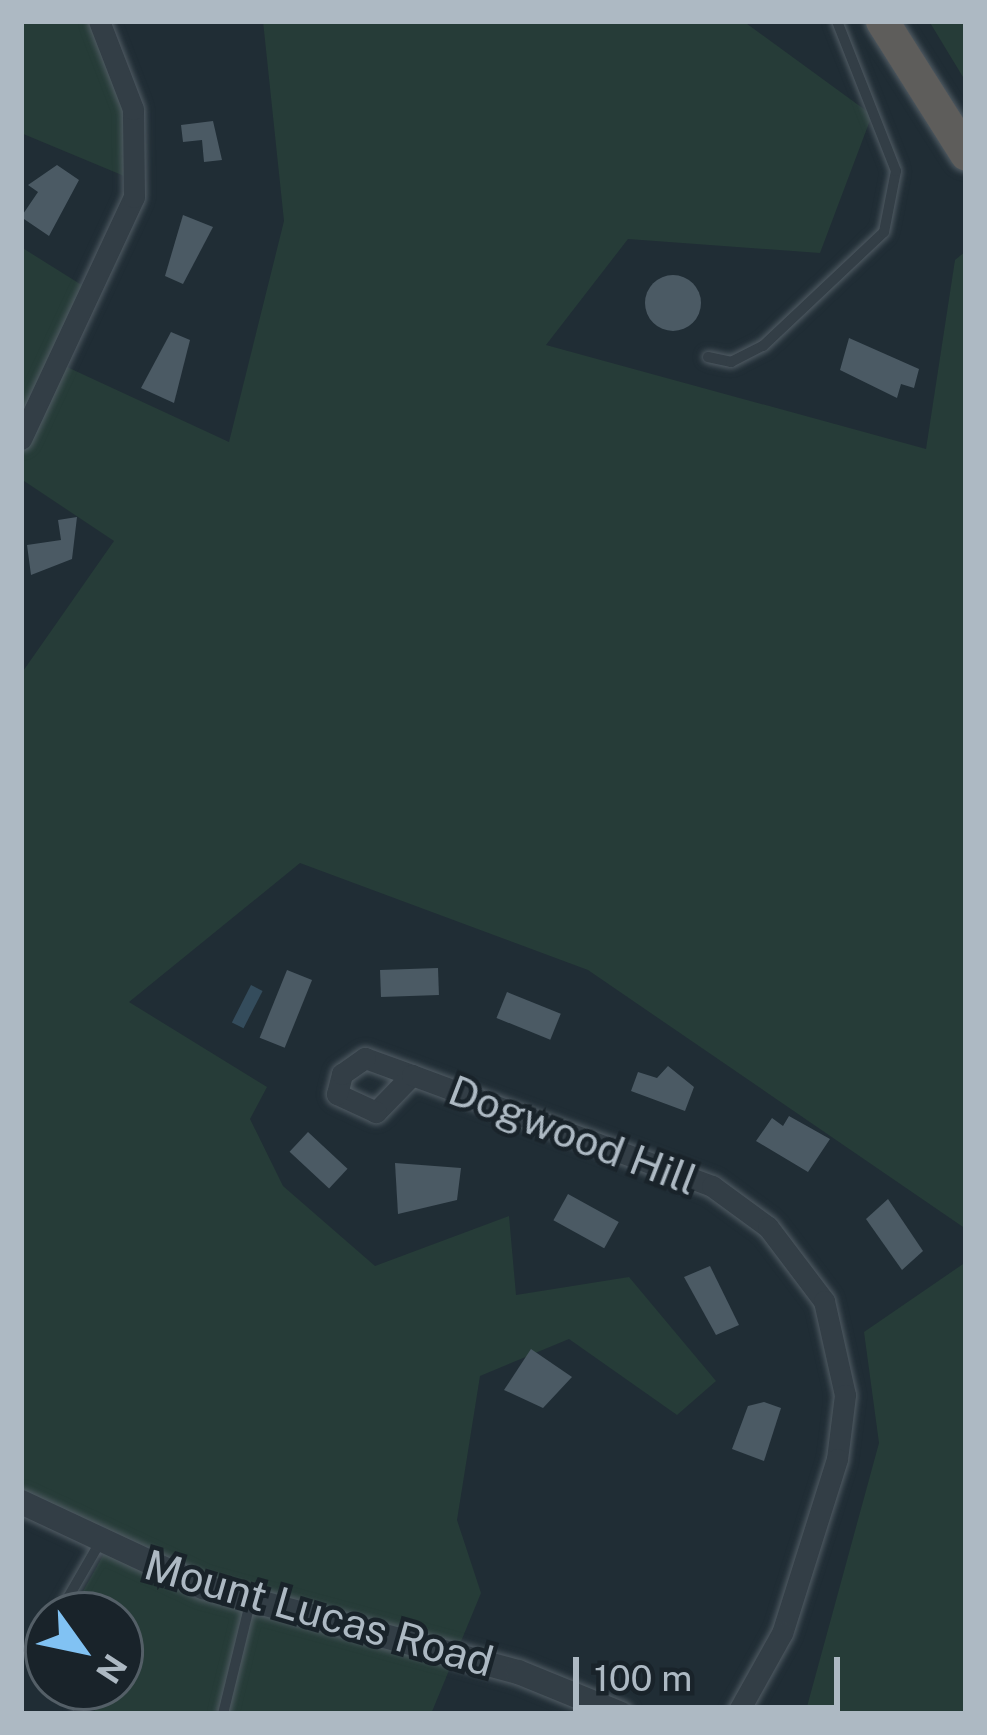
<!DOCTYPE html>
<style>
body{margin:0}
#map{position:relative;width:987px;height:1735px;overflow:hidden;background:#202d35;font-family:"Public Sans",sans-serif}
div>[style]{position:absolute}
.green>*{inset:0;background:#263c38}
.water>*{inset:0;background:#344c5c;transform-origin:0 0}
.building>*{inset:0;background:#4b5a64;transform-origin:0 0}
.round{border-radius:50%}
.roads{filter:drop-shadow(0 0 3px #515c64) drop-shadow(0 0 3px #515c64)}
.service>*{height:10px;margin:-5px;padding:0 5px;transform-origin:5px;border-radius:5px;background:#333e46}
.minor>*{height:21px;margin:-10.5px;padding:0 10.5px;transform-origin:10.5px;border-radius:10.5px;background:#333e46}
.tertiary>*{height:24px;margin:-12px;padding:0 12px;transform-origin:12px;border-radius:12px;background:#333e46}
.trunk>*{height:33px;margin:-16.5px;padding:0 16.5px;transform-origin:16.5px;border-radius:16.5px;background:#5e5d5b}
span{translate:-50% -50%;white-space:nowrap;text-align:center;line-height:1.15;-webkit-text-stroke:9px #19232a;paint-order:stroke}
.street-label{font-size:42px;color:#adb9c3}
.frame{position:absolute;inset:0;border:24px solid #adb9c3;pointer-events:none}
.north{position:absolute;left:24px;top:1591px;width:120px;height:120px;box-sizing:border-box;background:#19232a;border:3px solid #545f67;border-radius:50%;rotate:123deg;font-size:33px;font-weight:700;line-height:48px;text-align:center;color:#adb9c3}
.north::after{content:'';display:block;margin:auto;width:42px;height:54px;background:#81c2f3;clip-path:polygon(50% 0,100% 100%,50% 72%,0 100%)}
.scale{position:absolute;left:573px;top:1657px;width:267px;height:54px;box-sizing:border-box;border:6px solid #adb9c3;border-top:0;padding-left:15px;font-size:36px;line-height:42px;white-space:nowrap;color:#adb9c3;-webkit-text-stroke:9px #19232a;paint-order:stroke}
</style>
<div id="map">
<div class="green">
<i style="clip-path:polygon(21px 21px,94px 21px,128px 126px,129px 178px,21px 133px)"></i>
<i style="clip-path:polygon(263px 21px,743px 21px,872px 115px,820px 253px,628px 239px,546px 345px,926px 449px,955px 260px,966px 251px,966px 1229px,588px 970px,300px 863px,129px 1002px,267px 1087px,250px 1119px,283px 1186px,375px 1266px,509px 1216px,516px 1295px,629px 1277px,716px 1381px,677px 1415px,569px 1339px,480px 1376px,457px 1520px,481px 1593px,431px 1714px,95px 1714px,91px 1687px,120px 1687px,120px 1615px,81px 1615px,78px 1600px,109px 1545px,21px 1493px,21px 674px,114px 541px,21px 479px,21px 247px,88px 289px,54px 361px,229px 442px,284px 221px)"></i>
<i style="clip-path:polygon(929px 21px,966px 21px,966px 82px)"></i>
<i style="clip-path:polygon(966px 1262px,966px 1714px,805px 1714px,879px 1443px,864px 1332px)"></i>
</div>
<div class="water">
<i style="left:251px;top:985px;width:13px;height:42px;rotate:27deg"></i>
</div>
<div class="building">
<i style="clip-path:polygon(213px 121px,222px 160px,204px 162px,202px 140px,183px 142px,181px 125px)"></i>
<i style="clip-path:polygon(57px 165px,79px 180px,49px 236px,21px 217px,38px 192px,28px 185px)"></i>
<i style="clip-path:polygon(183px 215px,213px 227px,183px 284px,165px 276px)"></i>
<i class="round" style="left:645px;top:275px;width:56px;height:56px"></i>
<i style="clip-path:polygon(171px 332px,190px 340px,174px 403px,141px 388px)"></i>
<i style="clip-path:polygon(849px 338px,919px 369px,914px 388px,901px 384px,897px 398px,840px 370px)"></i>
<i style="clip-path:polygon(77px 517px,72px 559px,31px 575px,27px 545px,61px 540px,58px 520px)"></i>
<i style="left:438px;top:968px;width:27px;height:58px;rotate:88deg"></i>
<i style="left:287px;top:970px;width:27px;height:73px;rotate:22deg"></i>
<i style="left:507px;top:992px;width:58px;height:28px;rotate:22deg"></i>
<i style="clip-path:polygon(668px 1066px,694px 1087px,685px 1111px,631px 1091px,638px 1072px,657px 1078px)"></i>
<i style="clip-path:polygon(789px 1116px,830px 1139px,808px 1172px,756px 1141px,772px 1118px,783px 1126px)"></i>
<i style="left:308px;top:1132px;width:54px;height:27px;rotate:43deg"></i>
<i style="clip-path:polygon(395px 1163px,461px 1168px,457px 1200px,398px 1214px)"></i>
<i style="left:568px;top:1194px;width:58px;height:30px;rotate:29deg"></i>
<i style="clip-path:polygon(888px 1199px,923px 1251px,902px 1270px,866px 1219px)"></i>
<i style="clip-path:polygon(710px 1266px,739px 1325px,716px 1335px,684px 1277px)"></i>
<i style="clip-path:polygon(531px 1349px,572px 1377px,543px 1408px,504px 1390px)"></i>
<i style="clip-path:polygon(764px 1402px,781px 1408px,764px 1461px,732px 1449px,748px 1406px)"></i>
</div>
<div class="roads">
<div class="service">
<i style="left:708px;top:357px;width:24px;rotate:12deg"></i>
<i style="left:731px;top:362px;width:36px;rotate:-27deg"></i>
<i style="left:763px;top:346px;width:166px;rotate:-43.3deg"></i>
<i style="left:884px;top:232px;width:62px;rotate:-78.9deg"></i>
<i style="left:896px;top:171px;width:161px;rotate:-111.5deg"></i>
<i style="left:58px;top:1615px;width:82px;rotate:-60deg"></i>
<i style="left:74px;top:1687px;width:28px;rotate:77deg"></i>
<i style="left:223px;top:1714px;width:114px;rotate:-76.3deg"></i>
</div>
<div class="minor">
<i style="left:21px;top:439px;width:267px;rotate:-65deg"></i>
<i style="left:134px;top:197px;width:88px;rotate:-90.7deg"></i>
<i style="left:133px;top:109px;width:94px;rotate:-111.1deg"></i>
<i style="left:365px;top:1058px;width:50px;rotate:19.9deg"></i>
<i style="left:412px;top:1075px;width:52px;rotate:134.2deg"></i>
<i style="left:376px;top:1112px;width:43px;rotate:-155.2deg"></i>
<i style="left:337px;top:1094px;width:21px;rotate:-76deg"></i>
<i style="left:342px;top:1074px;width:28px;rotate:-35deg"></i>
<i style="left:412px;top:1075px;width:320px;rotate:20.3deg"></i>
<i style="left:712px;top:1186px;width:69px;rotate:36.2deg"></i>
<i style="left:768px;top:1227px;width:93px;rotate:52.9deg"></i>
<i style="left:824px;top:1301px;width:96px;rotate:77.4deg"></i>
<i style="left:845px;top:1395px;width:64px;rotate:97.1deg"></i>
<i style="left:837px;top:1459px;width:182px;rotate:107.5deg"></i>
<i style="left:782px;top:1633px;width:93px;rotate:119.1deg"></i>
</div>
<div class="tertiary">
<i style="left:21px;top:1502px;width:201px;rotate:25deg"></i>
<i style="left:203px;top:1587px;width:326px;rotate:15.1deg"></i>
<i style="left:518px;top:1672px;width:111px;rotate:22.2deg"></i>
</div>
<div class="trunk">
<i style="left:882px;top:21px;width:157px;rotate:57.7deg"></i>
</div>
</div>
<div class="street-label">
<span style="left:573px;top:1135px;rotate:21deg">Dogwood Hill</span>
<span style="left:319px;top:1613px;rotate:16deg">Mount Lucas Road</span>
</div>
<div class="frame"></div>
<div class="north">N</div>
<div class="scale">100 m</div>
</div>
